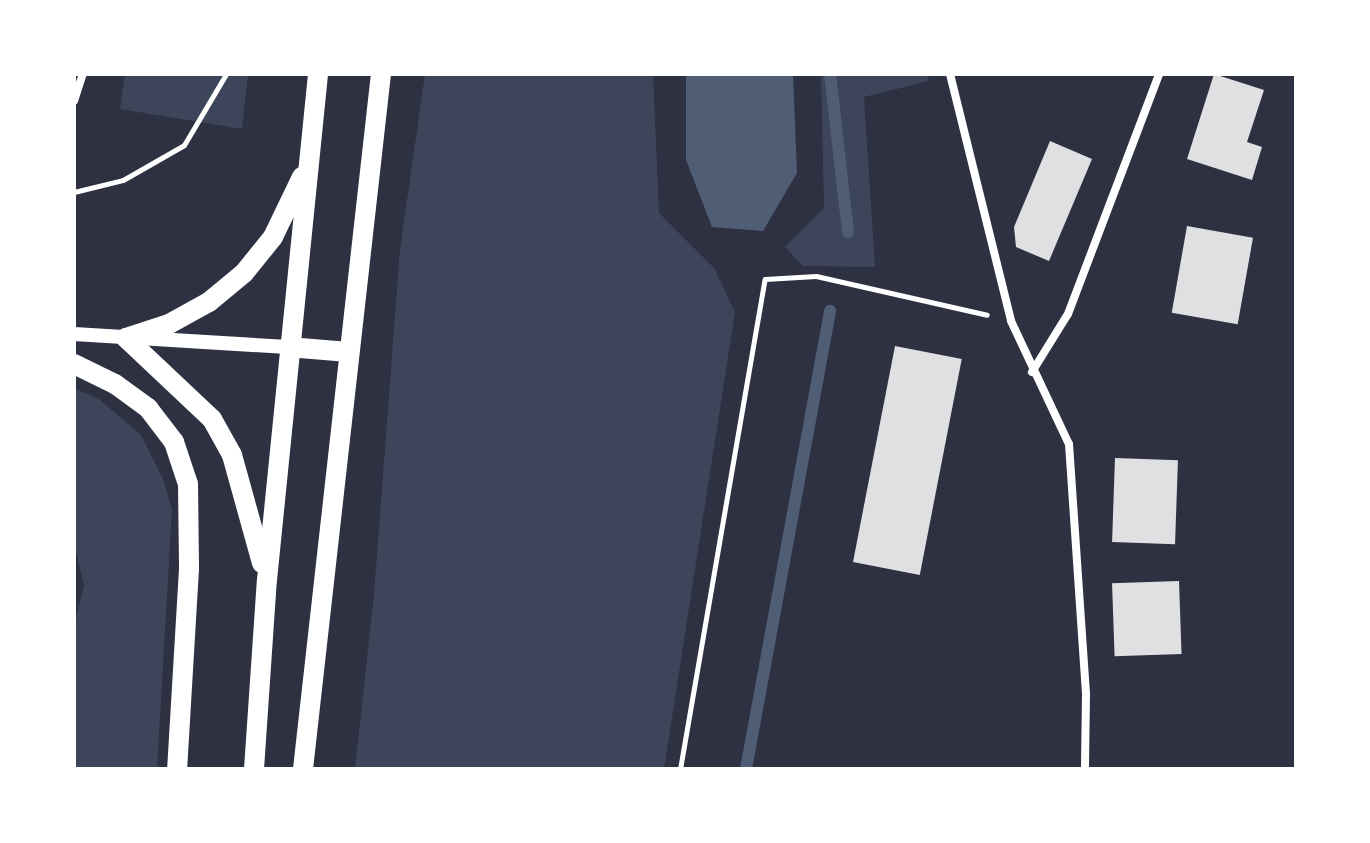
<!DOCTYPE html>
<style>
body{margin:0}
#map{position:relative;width:1370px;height:843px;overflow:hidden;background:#2d3142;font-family:Figtree,sans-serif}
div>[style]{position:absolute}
.green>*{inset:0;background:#3c4559}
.water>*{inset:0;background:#4f5d75}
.stream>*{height:12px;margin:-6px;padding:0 6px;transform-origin:6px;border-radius:6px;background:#4f5d75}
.building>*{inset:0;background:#e0e0e3;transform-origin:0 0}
.path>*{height:5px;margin:-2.5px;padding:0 2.5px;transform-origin:2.5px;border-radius:2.5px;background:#fff}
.minor>*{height:8px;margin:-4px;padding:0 4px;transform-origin:4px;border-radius:4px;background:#fff}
.tertiary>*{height:14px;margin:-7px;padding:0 7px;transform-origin:7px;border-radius:7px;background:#fff}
.primary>*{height:20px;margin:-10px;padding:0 10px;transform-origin:10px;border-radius:10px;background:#fff}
span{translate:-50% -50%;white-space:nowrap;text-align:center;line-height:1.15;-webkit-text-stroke:6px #fff;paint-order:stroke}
.frame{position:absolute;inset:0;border:76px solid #fff;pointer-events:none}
</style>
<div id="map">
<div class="green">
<i style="clip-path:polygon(125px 74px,248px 74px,242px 129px,120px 109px)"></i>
<i style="clip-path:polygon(425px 74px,653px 74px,659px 213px,714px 268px,735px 312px,664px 769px,355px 769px,374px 594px,400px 249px)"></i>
<i style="clip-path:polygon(821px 74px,927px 74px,929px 81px,864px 97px,875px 267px,803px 266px,785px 247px,824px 208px)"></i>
<i style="clip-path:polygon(74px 388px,100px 400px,141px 435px,164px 481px,172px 510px,157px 769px,74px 769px,74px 625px,84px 586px,74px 543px)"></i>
</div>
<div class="water">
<i style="clip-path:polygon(686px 74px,793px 74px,797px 173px,763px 231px,712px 227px,686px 160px)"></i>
</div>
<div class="stream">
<i style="left:830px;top:74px;width:159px;rotate:83.5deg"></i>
<i style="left:746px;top:769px;width:466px;rotate:-79.6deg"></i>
</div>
<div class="building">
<i style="clip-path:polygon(1214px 74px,1264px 90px,1247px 142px,1262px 147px,1252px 180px,1187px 159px)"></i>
<i style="clip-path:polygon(1050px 141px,1092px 159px,1049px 261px,1016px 247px,1014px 227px)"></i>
<i style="left:1187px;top:226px;width:67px;height:88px;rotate:10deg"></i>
<i style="left:895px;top:346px;width:68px;height:220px;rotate:11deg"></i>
<i style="left:1115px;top:458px;width:63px;height:84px;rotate:2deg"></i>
<i style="left:1179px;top:581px;width:73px;height:67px;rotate:88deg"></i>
</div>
<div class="path">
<i style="left:74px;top:192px;width:50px;rotate:-13.8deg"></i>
<i style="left:123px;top:180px;width:70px;rotate:-29.8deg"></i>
<i style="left:184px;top:145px;width:82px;rotate:-59.4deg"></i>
<i style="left:680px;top:769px;width:497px;rotate:-80.2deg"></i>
<i style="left:765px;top:279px;width:51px;rotate:-3.4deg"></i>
<i style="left:816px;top:276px;width:175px;rotate:12.8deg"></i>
</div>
<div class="minor">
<i style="left:950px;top:74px;width:254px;rotate:76.1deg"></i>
<i style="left:1011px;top:321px;width:136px;rotate:64.8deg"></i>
<i style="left:1069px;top:444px;width:251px;rotate:86.1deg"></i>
<i style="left:1086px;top:694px;width:75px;rotate:90.8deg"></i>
<i style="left:74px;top:101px;width:28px;rotate:-72deg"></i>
<i style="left:1032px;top:372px;width:68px;rotate:-58.2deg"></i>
<i style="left:1068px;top:314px;width:257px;rotate:-69.2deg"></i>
</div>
<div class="tertiary">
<i style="left:74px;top:334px;width:214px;rotate:3.5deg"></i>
</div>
<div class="primary">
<i style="left:126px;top:338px;width:118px;rotate:43.3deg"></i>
<i style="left:212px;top:419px;width:41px;rotate:60.9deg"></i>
<i style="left:232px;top:455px;width:112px;rotate:74.5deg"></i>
<i style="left:126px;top:338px;width:45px;rotate:-18deg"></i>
<i style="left:169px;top:324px;width:46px;rotate:-28.8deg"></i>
<i style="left:209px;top:302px;width:45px;rotate:-39.6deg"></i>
<i style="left:244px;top:273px;width:46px;rotate:-51.1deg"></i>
<i style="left:273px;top:237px;width:67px;rotate:-64.2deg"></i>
<i style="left:288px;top:347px;width:61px;rotate:4.7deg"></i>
<i style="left:74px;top:364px;width:46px;rotate:26deg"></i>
<i style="left:115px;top:384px;width:41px;rotate:36deg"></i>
<i style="left:148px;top:408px;width:43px;rotate:52.6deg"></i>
<i style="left:174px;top:442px;width:44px;rotate:71.6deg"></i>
<i style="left:188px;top:484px;width:85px;rotate:89.3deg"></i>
<i style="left:189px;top:569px;width:200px;rotate:93.4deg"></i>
<i style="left:254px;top:769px;width:189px;rotate:-86.1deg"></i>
<i style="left:267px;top:580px;width:509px;rotate:-84.24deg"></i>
<i style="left:303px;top:769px;width:699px;rotate:-83.6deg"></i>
</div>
<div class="frame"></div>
</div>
